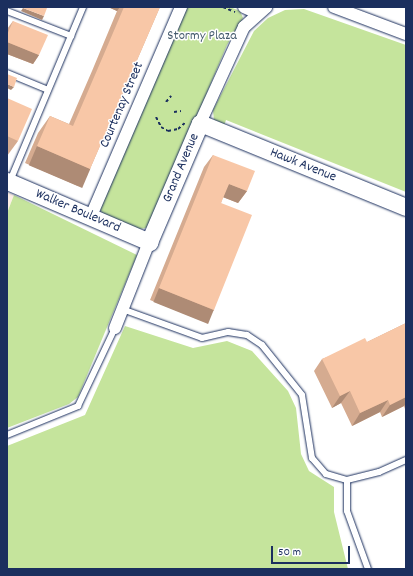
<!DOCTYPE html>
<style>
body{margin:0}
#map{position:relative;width:413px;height:576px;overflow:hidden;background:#fff;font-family:Dekko,sans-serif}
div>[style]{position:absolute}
.built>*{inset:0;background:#fdeee5}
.green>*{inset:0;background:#c5e49c}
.path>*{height:2px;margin-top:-1px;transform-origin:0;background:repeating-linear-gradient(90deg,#1b2f5e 0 3px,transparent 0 6px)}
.roads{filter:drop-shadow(0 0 1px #1b2f5e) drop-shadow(0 0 1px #1b2f5e)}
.lane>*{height:6px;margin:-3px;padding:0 3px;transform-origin:3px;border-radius:3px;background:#fff}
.street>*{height:12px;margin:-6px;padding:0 6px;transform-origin:6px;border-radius:6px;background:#fff}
.secondary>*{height:17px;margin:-8.5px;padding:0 8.5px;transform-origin:8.5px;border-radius:8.5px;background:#fff}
.wall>*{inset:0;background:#d5ab90}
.shaded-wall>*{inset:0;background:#ae8b75;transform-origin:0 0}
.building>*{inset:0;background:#f8c7a7}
span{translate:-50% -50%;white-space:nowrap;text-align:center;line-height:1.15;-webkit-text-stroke:3px #fff;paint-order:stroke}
.park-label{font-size:14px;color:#465c6e}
.street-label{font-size:14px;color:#1b2f5e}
.frame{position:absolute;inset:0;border:8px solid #1b2f5e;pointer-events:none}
.scale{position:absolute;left:271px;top:546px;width:79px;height:18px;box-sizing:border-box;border:2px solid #1b2f5e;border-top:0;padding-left:5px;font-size:12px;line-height:14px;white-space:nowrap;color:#1b2f5e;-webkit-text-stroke:3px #fff;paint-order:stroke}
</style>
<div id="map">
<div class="built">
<i style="clip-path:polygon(7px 192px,14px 195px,7px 213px)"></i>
</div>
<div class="green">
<i style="clip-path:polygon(185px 7px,230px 7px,240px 11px,243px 18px,227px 45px,153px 221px,150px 227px,136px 230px,102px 213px,100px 209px)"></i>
<i style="clip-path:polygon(304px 9px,406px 45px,406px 192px,226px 120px,224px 126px,214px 121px,213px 110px,254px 31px,268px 18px,285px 10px)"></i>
<i style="clip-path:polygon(14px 195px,137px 255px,78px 397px,69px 404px,7px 428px,7px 213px)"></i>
<i style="clip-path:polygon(125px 326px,193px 348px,227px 341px,252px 351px,288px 391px,296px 408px,301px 454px,309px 471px,334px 487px,334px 512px,348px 569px,7px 569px,7px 446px,85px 415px)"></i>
</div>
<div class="path">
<i style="left:223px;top:7px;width:13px;rotate:23deg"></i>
<i style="left:166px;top:102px;width:8px;rotate:-50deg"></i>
<i style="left:174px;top:112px;width:7px;rotate:-8deg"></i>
<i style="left:156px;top:117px;width:11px;rotate:63deg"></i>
<i style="left:161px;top:127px;width:8px;rotate:30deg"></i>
<i style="left:168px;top:131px;width:10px;rotate:-11deg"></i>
<i style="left:178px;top:129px;width:9px;rotate:-41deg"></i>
</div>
<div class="roads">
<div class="lane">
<i style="left:7px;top:11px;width:69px;rotate:21.3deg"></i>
<i style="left:7px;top:73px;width:44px;rotate:22.5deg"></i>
<i style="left:10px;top:181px;width:189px;rotate:-67.2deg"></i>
<i style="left:122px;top:309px;width:85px;rotate:19.9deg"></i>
<i style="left:202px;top:338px;width:27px;rotate:-13deg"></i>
<i style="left:228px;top:332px;width:19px;rotate:9deg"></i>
<i style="left:247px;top:335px;width:18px;rotate:34deg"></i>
<i style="left:262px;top:345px;width:64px;rotate:51.3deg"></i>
<i style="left:302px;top:395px;width:64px;rotate:81deg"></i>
<i style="left:312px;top:458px;width:21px;rotate:49deg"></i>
<i style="left:326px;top:474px;width:22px;rotate:16deg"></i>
<i style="left:347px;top:480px;width:31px;rotate:90deg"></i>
<i style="left:347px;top:511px;width:62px;rotate:70.1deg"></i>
<i style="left:7px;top:435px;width:77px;rotate:-22.2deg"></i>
<i style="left:78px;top:406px;width:86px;rotate:-64.6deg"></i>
<i style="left:347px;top:480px;width:33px;rotate:-14deg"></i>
<i style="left:379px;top:472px;width:30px;rotate:-24deg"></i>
</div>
<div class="street">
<i style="left:244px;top:7px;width:14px;rotate:25deg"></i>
<i style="left:334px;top:7px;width:77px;rotate:20.6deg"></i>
<i style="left:200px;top:123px;width:106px;rotate:-65.4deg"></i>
<i style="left:244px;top:27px;width:30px;rotate:-42deg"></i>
<i style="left:91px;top:216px;width:228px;rotate:-66.7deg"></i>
<i style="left:115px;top:328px;width:92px;rotate:-68.4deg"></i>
</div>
<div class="secondary">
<i style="left:7px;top:181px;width:155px;rotate:23.2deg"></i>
<i style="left:149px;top:242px;width:129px;rotate:-66.8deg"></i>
<i style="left:200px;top:123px;width:222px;rotate:22.2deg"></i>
</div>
</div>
<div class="wall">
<i style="clip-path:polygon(108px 7px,160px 7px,90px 169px,78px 186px,25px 163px,38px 133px,50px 116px,69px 124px,92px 71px,117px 11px)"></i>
<i style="clip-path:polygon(13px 21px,39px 55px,33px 64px,7px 54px,7px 29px)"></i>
<i style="clip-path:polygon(7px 98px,18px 141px,7px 156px)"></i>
<i style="clip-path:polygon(213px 155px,247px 191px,238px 203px,223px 197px,221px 203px,214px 310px,205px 322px,150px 300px,204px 167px)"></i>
<i style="clip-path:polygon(406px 323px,406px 408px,405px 409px,404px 406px,382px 417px,380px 412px,352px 426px,341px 403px,332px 408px,314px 371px,322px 359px,367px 342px)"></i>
</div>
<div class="shaded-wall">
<i style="clip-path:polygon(108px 7px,120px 7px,117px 11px)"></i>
<i style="clip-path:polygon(23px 8px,44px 16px,42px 20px,21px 11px)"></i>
<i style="clip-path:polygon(7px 42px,39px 55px,33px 64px,7px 54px)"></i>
<i style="clip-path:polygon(7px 84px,14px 87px,11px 90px,7px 88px)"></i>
<i style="left:37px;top:146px;width:58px;height:21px;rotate:23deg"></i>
<i style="clip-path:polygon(229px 184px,247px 191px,238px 203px,220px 196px)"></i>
<i style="left:159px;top:288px;width:59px;height:15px;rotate:22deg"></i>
<i style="clip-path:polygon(350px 391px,341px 403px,332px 408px,340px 396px)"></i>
<i style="clip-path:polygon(406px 397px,406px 403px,404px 406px,382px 417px,390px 405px)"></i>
<i style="clip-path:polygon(388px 400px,380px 412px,352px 426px,360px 413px)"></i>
</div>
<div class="building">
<i style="clip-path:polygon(23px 7px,44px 7px,47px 8px,44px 16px,23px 8px)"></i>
<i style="clip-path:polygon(124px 7px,160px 7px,90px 169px,37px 146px,50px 116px,73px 126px,104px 54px)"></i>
<i style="clip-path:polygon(13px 21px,48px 35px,39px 55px,7px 42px,7px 35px)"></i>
<i style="clip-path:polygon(7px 74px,17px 78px,14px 87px,7px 84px)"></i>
<i style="clip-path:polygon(7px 98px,32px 109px,18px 141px,7px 136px)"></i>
<i style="clip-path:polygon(213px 155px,255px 171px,247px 191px,229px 184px,221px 203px,252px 215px,214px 310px,159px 288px)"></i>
<i style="clip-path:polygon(406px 323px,406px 397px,390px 405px,388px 400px,360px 413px,350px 391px,340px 396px,322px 359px,365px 338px,367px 342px)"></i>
</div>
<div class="park-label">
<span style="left:202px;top:36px">Stormy Plaza</span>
</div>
<div class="street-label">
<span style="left:122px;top:105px;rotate:-67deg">Courtenay Street</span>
<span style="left:303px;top:165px;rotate:22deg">Hawk Avenue</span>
<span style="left:181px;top:168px;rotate:-67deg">Grand Avenue</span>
<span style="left:78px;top:211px;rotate:23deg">Walker Boulevard</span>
</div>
<div class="frame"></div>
<div class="scale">50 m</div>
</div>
